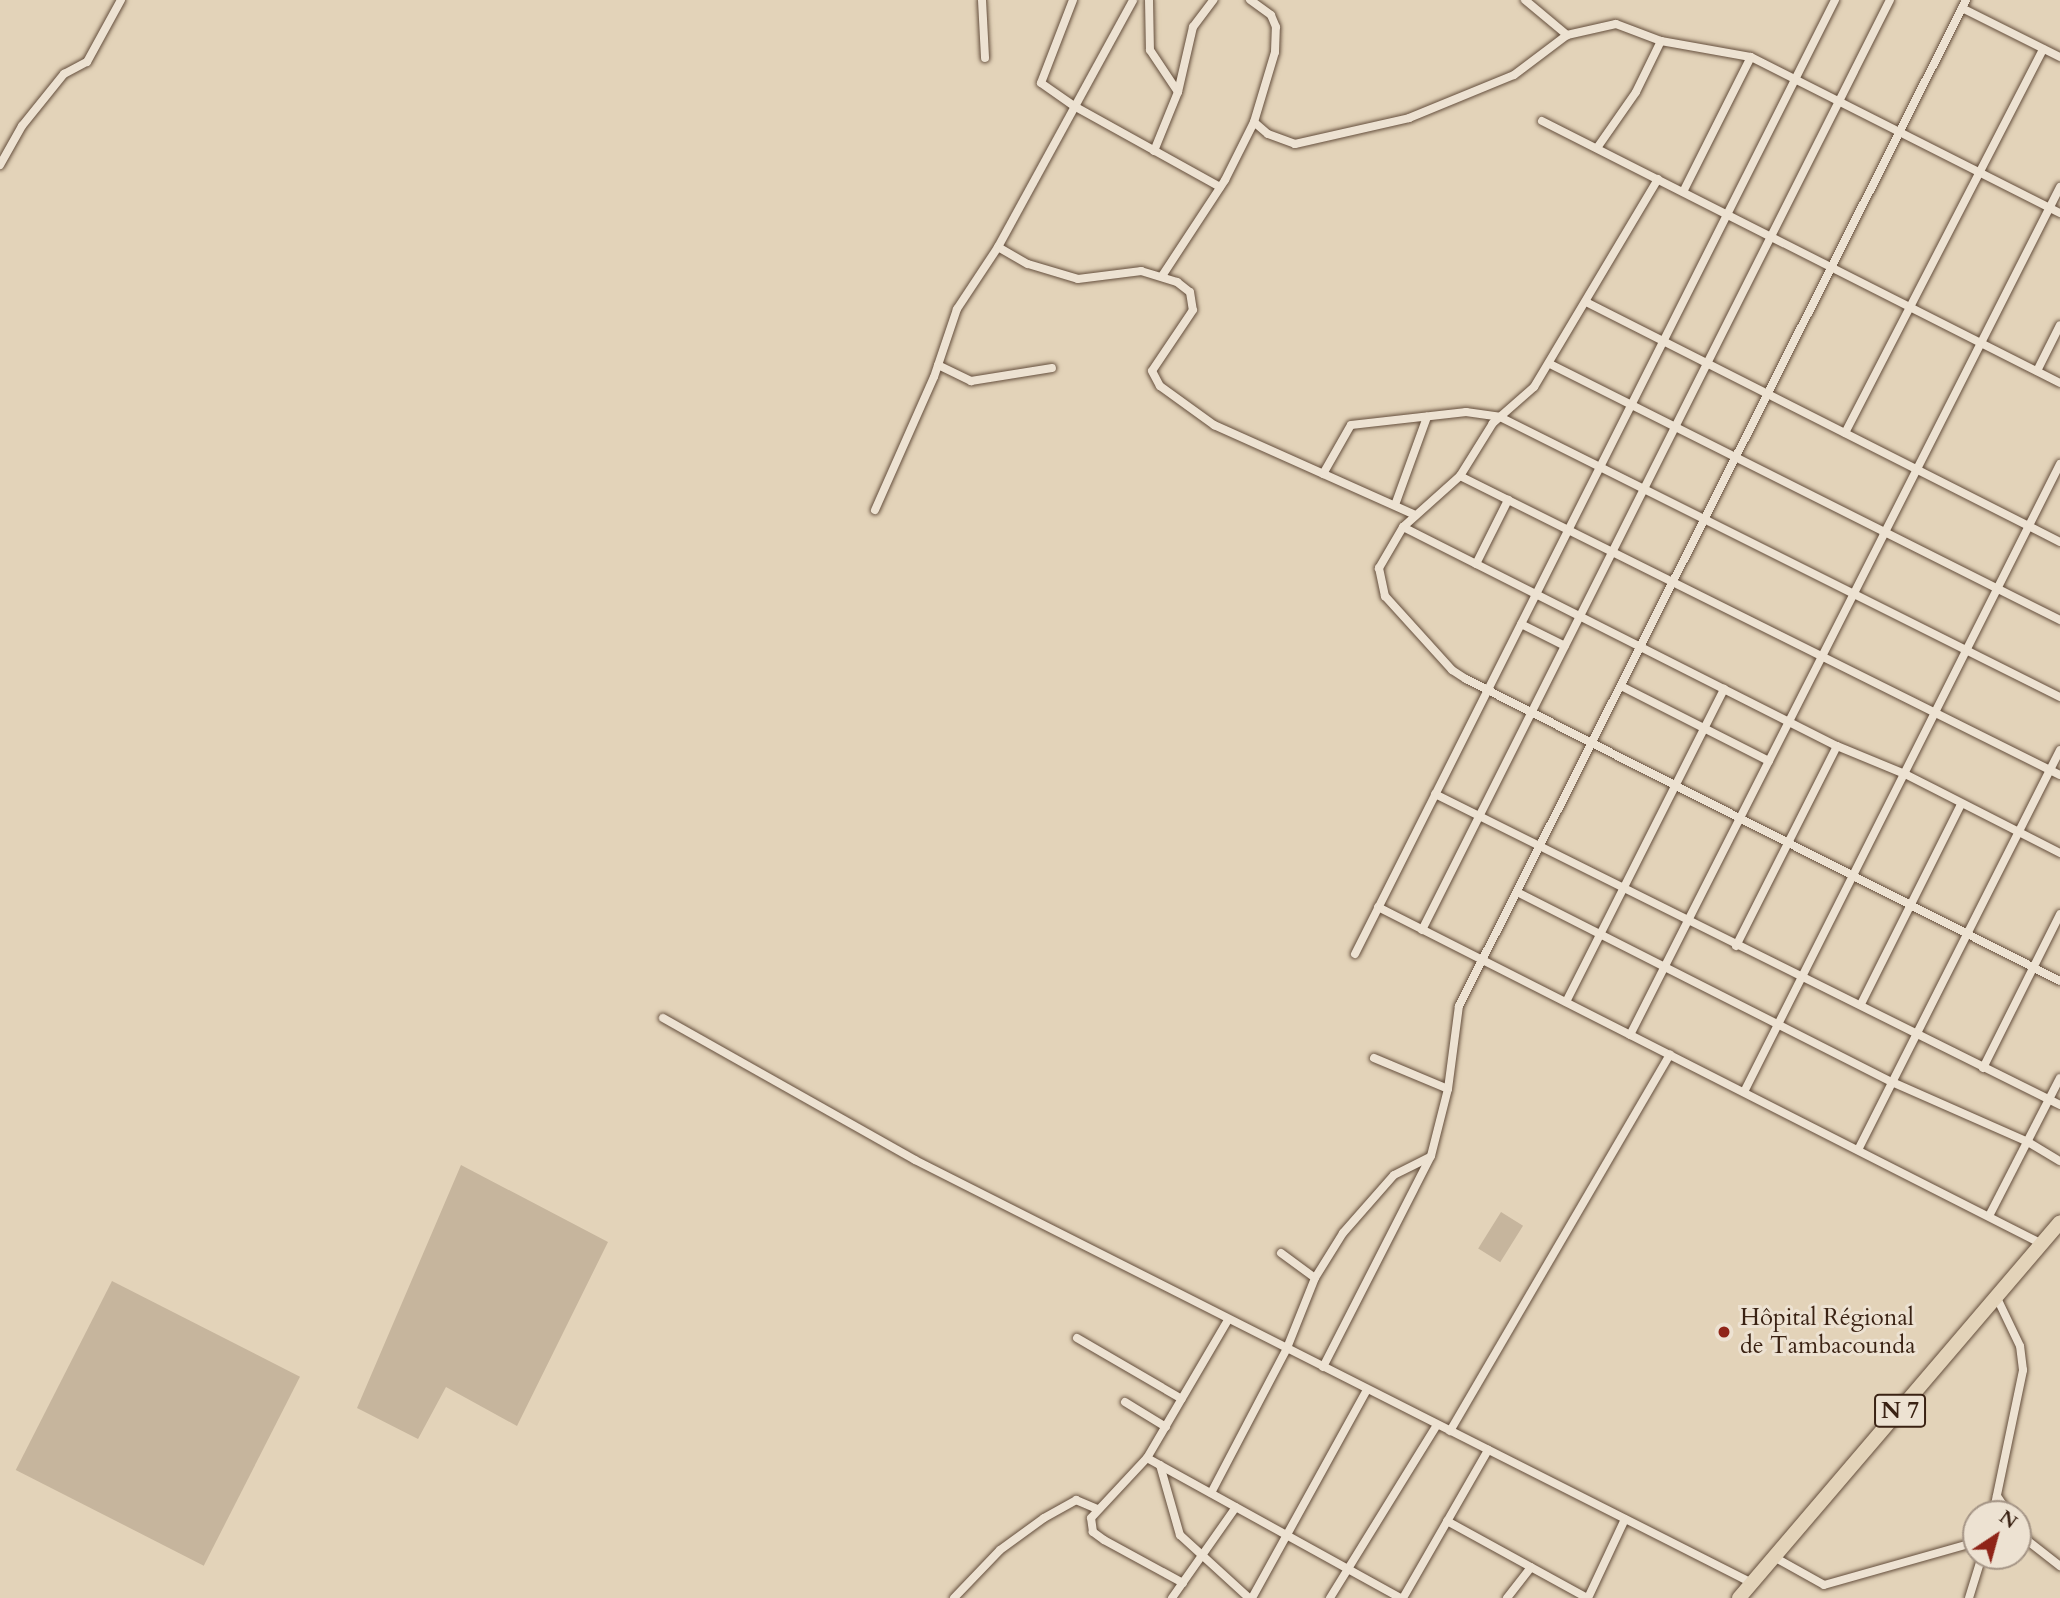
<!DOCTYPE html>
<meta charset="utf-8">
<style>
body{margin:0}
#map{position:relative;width:2060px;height:1598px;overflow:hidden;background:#e3d3b9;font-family:Cardo,serif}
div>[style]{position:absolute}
.green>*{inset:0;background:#c6b59d;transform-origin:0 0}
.roads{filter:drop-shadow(0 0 2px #644e3c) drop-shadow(0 0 2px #644e3c)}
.minor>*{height:8px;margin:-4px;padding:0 4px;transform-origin:4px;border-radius:4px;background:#ede2d2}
.trunk>*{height:14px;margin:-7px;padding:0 7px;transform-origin:7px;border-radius:7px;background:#e3d3b9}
.dots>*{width:19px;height:19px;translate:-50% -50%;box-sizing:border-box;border:4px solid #ede2d2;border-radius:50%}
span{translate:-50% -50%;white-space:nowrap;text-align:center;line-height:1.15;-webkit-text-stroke:6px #ede2d2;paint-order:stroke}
.shield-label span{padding:2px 5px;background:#ede2d2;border:2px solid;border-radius:5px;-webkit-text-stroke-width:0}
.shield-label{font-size:23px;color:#3a2213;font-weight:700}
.poi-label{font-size:24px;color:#3a2213}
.left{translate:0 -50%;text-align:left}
.north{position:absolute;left:1962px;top:1500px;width:70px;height:70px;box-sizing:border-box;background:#ede2d2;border:2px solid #a59586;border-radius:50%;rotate:36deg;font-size:19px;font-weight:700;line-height:28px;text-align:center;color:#3a2213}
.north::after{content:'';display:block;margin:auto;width:24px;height:32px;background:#8f2418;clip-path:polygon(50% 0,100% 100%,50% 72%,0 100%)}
</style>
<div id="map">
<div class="green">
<i style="clip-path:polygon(461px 1165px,608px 1242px,517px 1426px,446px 1387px,418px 1439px,357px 1408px)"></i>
<i style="left:1501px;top:1212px;width:26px;height:43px;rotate:32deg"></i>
<i style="left:112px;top:1281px;width:211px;height:212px;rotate:27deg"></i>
</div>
<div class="roads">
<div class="minor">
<i style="left:982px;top:0;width:58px;rotate:87deg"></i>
<i style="left:1073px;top:0;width:89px;rotate:111.1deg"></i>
<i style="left:1041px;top:83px;width:40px;rotate:34.9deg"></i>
<i style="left:1074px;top:106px;width:167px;rotate:29deg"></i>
<i style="left:1149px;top:0;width:50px;rotate:88.9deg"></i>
<i style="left:1150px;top:50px;width:50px;rotate:56.3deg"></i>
<i style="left:1525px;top:0;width:55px;rotate:39.8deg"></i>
<i style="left:1962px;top:8px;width:110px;rotate:26.6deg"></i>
<i style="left:1542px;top:121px;width:580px;rotate:26.83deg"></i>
<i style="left:1254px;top:122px;width:18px;rotate:41deg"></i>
<i style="left:1268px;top:134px;width:29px;rotate:20deg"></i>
<i style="left:1295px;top:144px;width:117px;rotate:-12.8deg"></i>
<i style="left:1409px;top:118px;width:113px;rotate:-22.3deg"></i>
<i style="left:1514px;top:75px;width:66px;rotate:-37deg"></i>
<i style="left:1567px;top:35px;width:50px;rotate:-12.7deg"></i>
<i style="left:1616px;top:24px;width:48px;rotate:20.7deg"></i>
<i style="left:1661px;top:41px;width:91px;rotate:10.1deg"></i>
<i style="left:1751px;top:57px;width:346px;rotate:26.8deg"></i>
<i style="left:1597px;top:148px;width:68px;rotate:-55.1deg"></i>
<i style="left:1636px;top:92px;width:57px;rotate:-63.9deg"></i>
<i style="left:1154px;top:151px;width:64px;rotate:-67.9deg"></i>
<i style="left:1178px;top:92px;width:67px;rotate:-77deg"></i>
<i style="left:1193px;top:27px;width:34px;rotate:-53deg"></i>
<i style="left:0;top:165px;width:45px;rotate:-60.6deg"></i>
<i style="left:22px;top:126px;width:67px;rotate:-51.1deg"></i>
<i style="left:64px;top:74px;width:26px;rotate:-28deg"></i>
<i style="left:87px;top:62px;width:71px;rotate:-61.3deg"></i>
<i style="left:1658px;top:179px;width:242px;rotate:120.8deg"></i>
<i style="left:1534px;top:387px;width:55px;rotate:138.7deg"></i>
<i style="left:1493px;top:423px;width:62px;rotate:121.9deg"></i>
<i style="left:1460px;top:476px;width:76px;rotate:138.2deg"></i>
<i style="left:1403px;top:527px;width:48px;rotate:120.3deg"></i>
<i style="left:1379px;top:568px;width:29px;rotate:78deg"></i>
<i style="left:1385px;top:596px;width:100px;rotate:47.8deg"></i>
<i style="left:1452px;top:670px;width:17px;rotate:33deg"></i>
<i style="left:1466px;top:679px;width:666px;rotate:26.95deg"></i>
<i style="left:1683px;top:192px;width:151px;rotate:-63.3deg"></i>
<i style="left:998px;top:247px;width:34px;rotate:30deg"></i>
<i style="left:1028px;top:264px;width:52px;rotate:16.7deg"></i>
<i style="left:1078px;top:279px;width:64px;rotate:-7.2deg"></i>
<i style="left:1141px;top:271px;width:38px;rotate:17deg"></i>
<i style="left:1177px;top:282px;width:16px;rotate:38deg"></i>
<i style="left:1190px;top:292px;width:18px;rotate:81deg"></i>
<i style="left:1193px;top:310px;width:73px;rotate:123.9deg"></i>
<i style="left:1152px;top:371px;width:17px;rotate:62deg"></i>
<i style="left:1160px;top:386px;width:67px;rotate:35.8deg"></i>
<i style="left:1214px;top:425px;width:218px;rotate:24.1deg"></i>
<i style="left:1162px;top:276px;width:115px;rotate:-56.7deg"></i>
<i style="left:1225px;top:180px;width:65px;rotate:-63.4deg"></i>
<i style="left:1254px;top:122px;width:73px;rotate:-73.3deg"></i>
<i style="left:1275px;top:52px;width:25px;rotate:-88deg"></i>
<i style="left:1276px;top:27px;width:13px;rotate:-113deg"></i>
<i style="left:1271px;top:15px;width:26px;rotate:-144deg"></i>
<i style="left:1586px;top:302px;width:531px;rotate:26.85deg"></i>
<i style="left:1550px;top:364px;width:571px;rotate:26.65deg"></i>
<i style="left:938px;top:365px;width:37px;rotate:26deg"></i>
<i style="left:971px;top:381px;width:82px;rotate:-9.1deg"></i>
<i style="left:2037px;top:371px;width:51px;rotate:-63.4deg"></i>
<i style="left:1845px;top:433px;width:432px;rotate:-62.7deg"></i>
<i style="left:1323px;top:474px;width:56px;rotate:-60.3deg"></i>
<i style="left:1351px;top:425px;width:116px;rotate:-6.4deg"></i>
<i style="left:1466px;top:412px;width:34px;rotate:8deg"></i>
<i style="left:1500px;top:417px;width:626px;rotate:26.57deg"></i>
<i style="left:1460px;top:476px;width:670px;rotate:26.49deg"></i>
<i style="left:1395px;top:505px;width:94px;rotate:-70deg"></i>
<i style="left:875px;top:510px;width:145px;rotate:-66.1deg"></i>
<i style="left:934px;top:377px;width:72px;rotate:-71.3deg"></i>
<i style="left:957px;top:309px;width:74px;rotate:-56.5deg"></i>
<i style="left:998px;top:247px;width:281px;rotate:-61.3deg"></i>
<i style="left:1403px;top:527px;width:486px;rotate:26.8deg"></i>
<i style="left:1837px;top:746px;width:74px;rotate:22.4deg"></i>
<i style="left:1905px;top:774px;width:174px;rotate:27deg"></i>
<i style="left:1476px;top:564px;width:72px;rotate:-63.4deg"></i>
<i style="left:1521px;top:624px;width:49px;rotate:26.6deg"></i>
<i style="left:1621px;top:686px;width:166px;rotate:26.9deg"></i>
<i style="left:1435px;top:794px;width:698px;rotate:26.45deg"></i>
<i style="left:1517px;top:892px;width:420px;rotate:26.9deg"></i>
<i style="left:1892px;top:1082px;width:149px;rotate:23.8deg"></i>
<i style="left:2028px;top:1142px;width:37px;rotate:31deg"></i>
<i style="left:1378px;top:907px;width:745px;rotate:26.91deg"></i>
<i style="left:1422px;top:930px;width:1041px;rotate:-63.29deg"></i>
<i style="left:1736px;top:946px;width:224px;rotate:-63.2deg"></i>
<i style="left:1355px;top:954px;width:1068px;rotate:-63.29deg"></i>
<i style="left:1566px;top:1002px;width:351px;rotate:-63.2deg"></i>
<i style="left:1861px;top:1004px;width:224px;rotate:-63.4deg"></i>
<i style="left:663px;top:1018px;width:289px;rotate:29.4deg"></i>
<i style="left:915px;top:1160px;width:938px;rotate:26.81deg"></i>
<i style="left:1630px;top:1035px;width:951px;rotate:-63.11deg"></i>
<i style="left:1374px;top:1058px;width:80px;rotate:22.7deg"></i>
<i style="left:1983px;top:1068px;width:172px;rotate:-63.4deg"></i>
<i style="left:1744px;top:1092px;width:703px;rotate:-63.29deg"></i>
<i style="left:1858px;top:1150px;width:448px;rotate:-63.2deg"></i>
<i style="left:1989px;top:1216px;width:155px;rotate:-62.8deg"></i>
<i style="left:1281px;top:1253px;width:42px;rotate:36.3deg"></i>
<i style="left:1077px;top:1338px;width:121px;rotate:30.2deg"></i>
<i style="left:1323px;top:1367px;width:237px;rotate:-62.9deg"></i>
<i style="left:1431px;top:1156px;width:69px;rotate:-75.8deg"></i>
<i style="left:1448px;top:1089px;width:84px;rotate:-82.5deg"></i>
<i style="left:1459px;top:1006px;width:1127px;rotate:-63.25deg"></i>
<i style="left:1125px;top:1402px;width:48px;rotate:31.4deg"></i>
<i style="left:1450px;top:1431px;width:436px;rotate:-59.7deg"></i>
<i style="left:1147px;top:1458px;width:290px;rotate:28.9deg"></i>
<i style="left:1160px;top:1465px;width:73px;rotate:74.1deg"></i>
<i style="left:1180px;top:1535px;width:93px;rotate:42.4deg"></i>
<i style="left:1211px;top:1493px;width:164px;rotate:-62.3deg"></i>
<i style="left:1287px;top:1348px;width:75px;rotate:-68.2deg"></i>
<i style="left:1315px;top:1278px;width:53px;rotate:-58.1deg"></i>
<i style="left:1343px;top:1233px;width:77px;rotate:-48.7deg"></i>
<i style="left:1394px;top:1175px;width:40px;rotate:-26.6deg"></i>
<i style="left:1997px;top:1496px;width:22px;rotate:56deg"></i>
<i style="left:1993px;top:1514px;width:147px;rotate:-78.2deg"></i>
<i style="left:2023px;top:1370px;width:24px;rotate:-97deg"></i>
<i style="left:2020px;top:1346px;width:53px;rotate:-115.6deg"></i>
<i style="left:1447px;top:1521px;width:160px;rotate:28.8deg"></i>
<i style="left:2018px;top:1527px;width:17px;rotate:54deg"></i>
<i style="left:2018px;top:1540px;width:10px;rotate:6deg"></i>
<i style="left:2028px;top:1541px;width:41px;rotate:38deg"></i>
<i style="left:1774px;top:1557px;width:57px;rotate:29.2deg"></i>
<i style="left:1824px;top:1585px;width:158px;rotate:-15.8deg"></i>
<i style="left:1183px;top:1583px;width:90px;rotate:-151.4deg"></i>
<i style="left:1104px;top:1540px;width:14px;rotate:-144deg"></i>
<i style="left:1093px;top:1532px;width:14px;rotate:-98deg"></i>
<i style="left:1091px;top:1518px;width:82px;rotate:-47deg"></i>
<i style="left:1147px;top:1458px;width:160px;rotate:-59.6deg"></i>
<i style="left:954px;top:1598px;width:66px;rotate:-46.2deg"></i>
<i style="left:1000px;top:1550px;width:54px;rotate:-36deg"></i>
<i style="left:1044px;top:1518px;width:37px;rotate:-29deg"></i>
<i style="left:1076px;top:1500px;width:23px;rotate:23deg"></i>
<i style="left:1172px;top:1598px;width:111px;rotate:-54.9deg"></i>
<i style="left:1252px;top:1598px;width:238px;rotate:-61.1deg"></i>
<i style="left:1330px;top:1598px;width:203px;rotate:-58.3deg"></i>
<i style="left:1403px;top:1598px;width:171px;rotate:-60.1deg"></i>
<i style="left:1507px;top:1598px;width:39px;rotate:-52deg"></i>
<i style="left:1588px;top:1598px;width:87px;rotate:-64.9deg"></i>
<i style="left:1969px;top:1598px;width:44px;rotate:-72.8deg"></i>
</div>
<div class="trunk">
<i style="left:1739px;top:1598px;width:494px;rotate:-49.5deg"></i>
</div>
</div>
<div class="dots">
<i style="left:1724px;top:1332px;background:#8f2418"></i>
</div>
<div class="shield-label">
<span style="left:1900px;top:1411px">N 7</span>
</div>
<div class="poi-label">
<span class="left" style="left:1740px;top:1332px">Hôpital Régional<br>de Tambacounda</span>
</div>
<div class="north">N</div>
</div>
